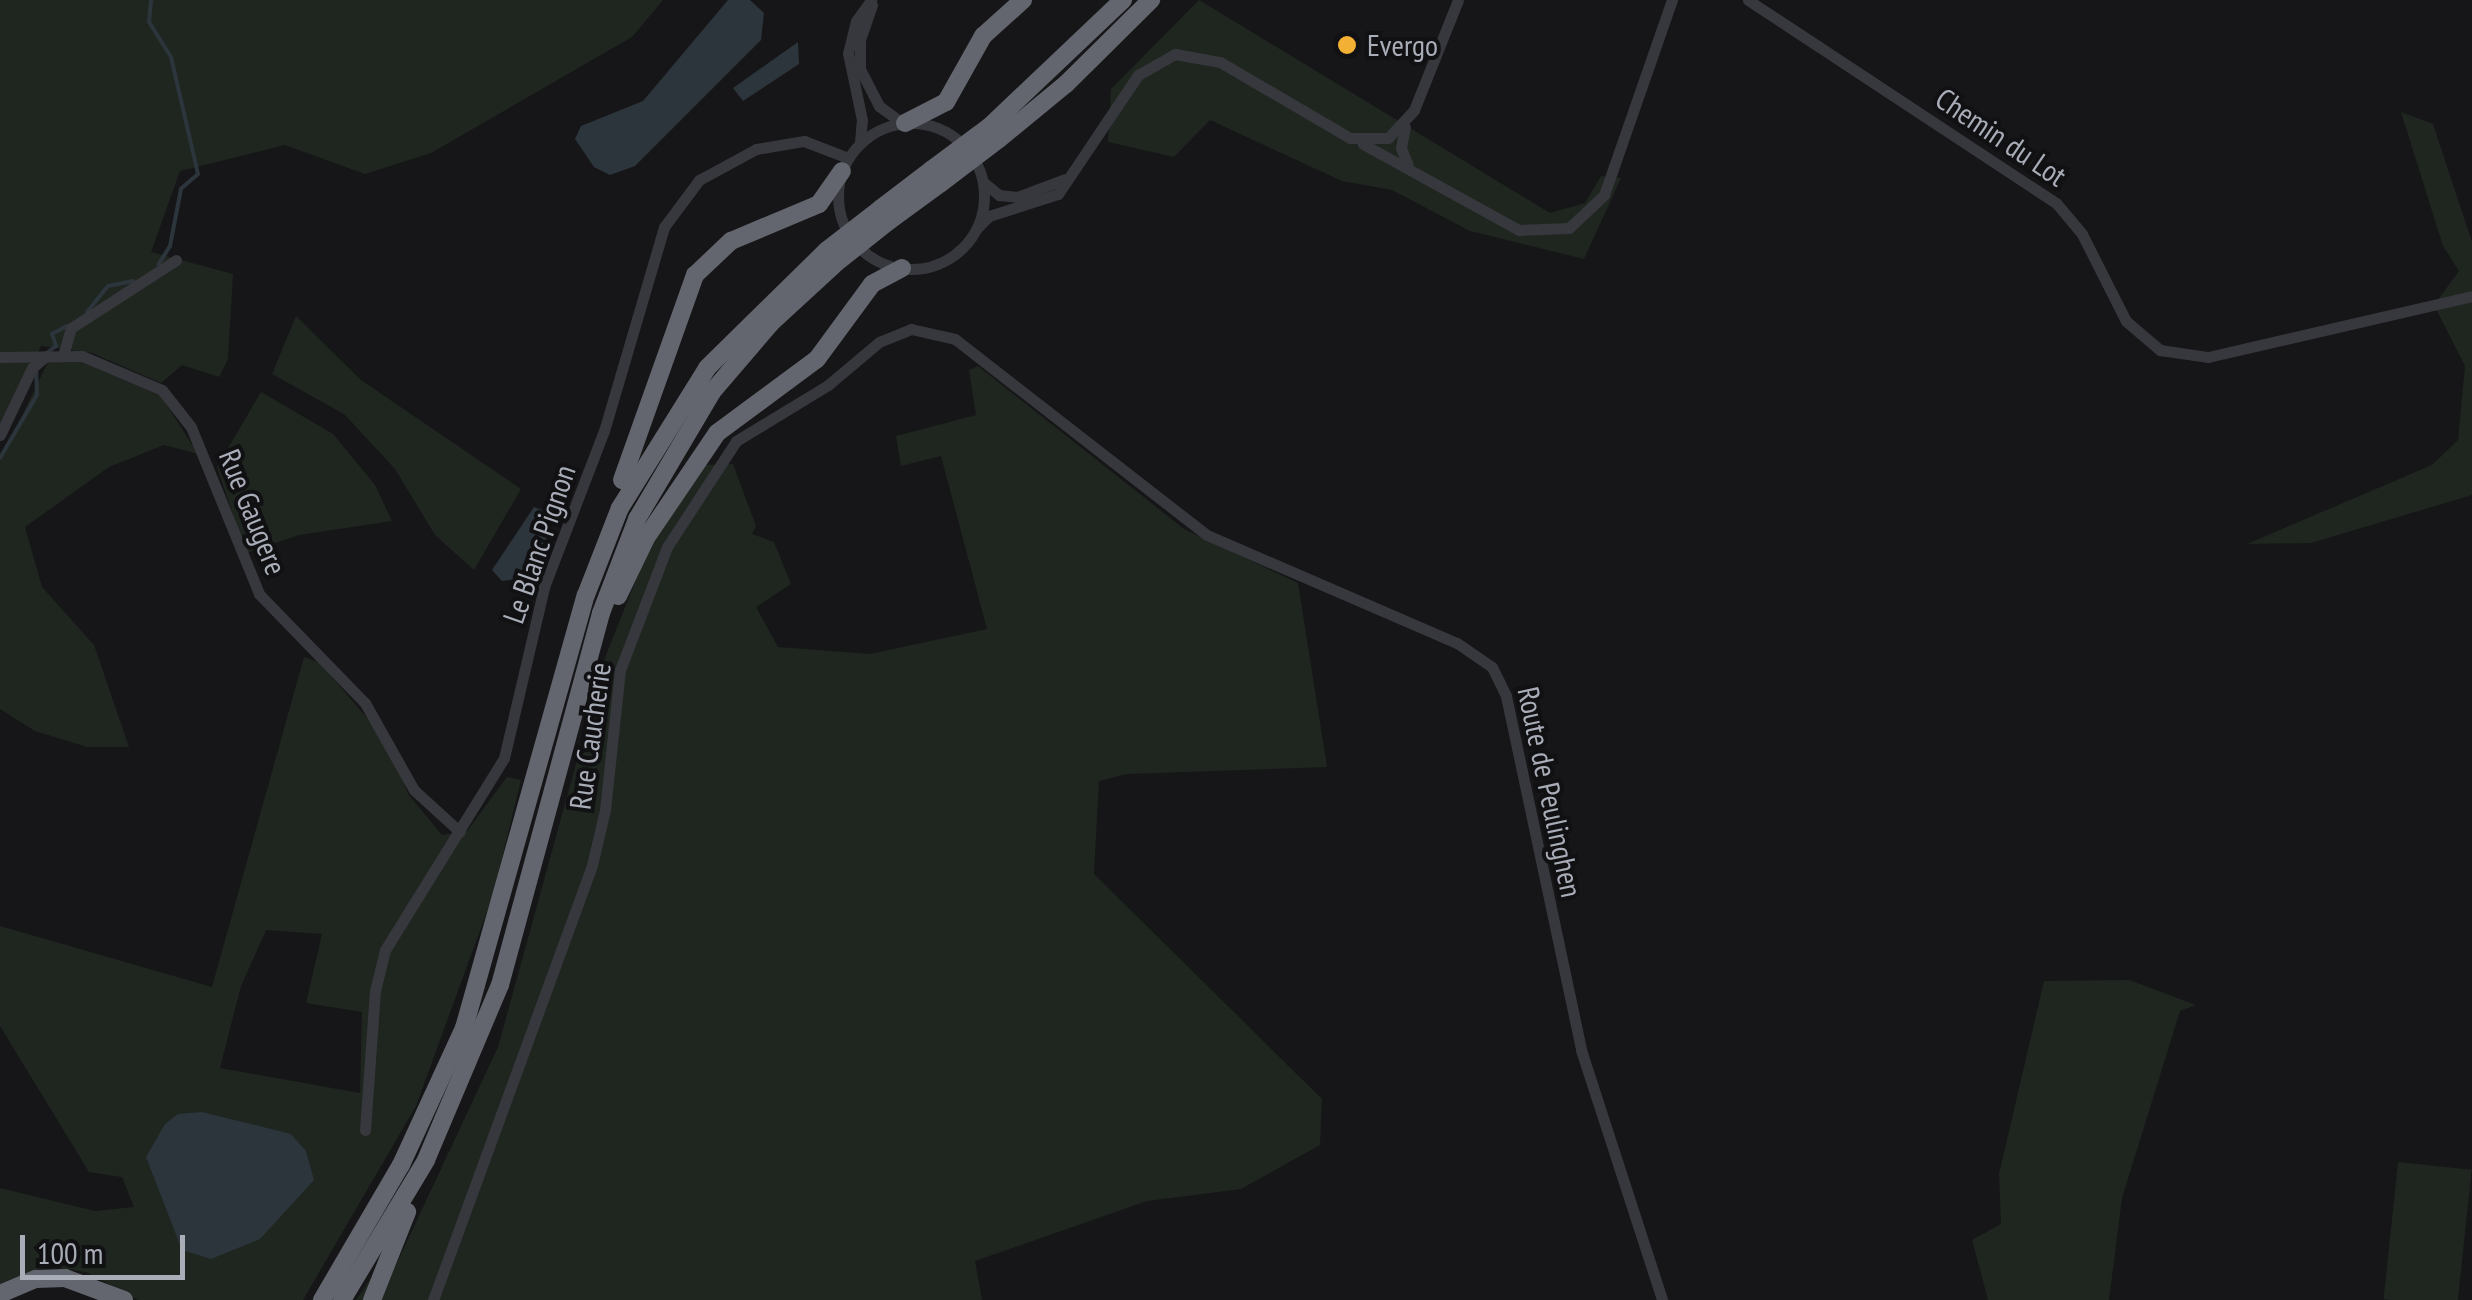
<!DOCTYPE html>
<style>
body{margin:0}
#map{position:relative;width:2472px;height:1300px;overflow:hidden;background:#161618;font-family:"PT Sans Narrow",sans-serif}
div>[style]{position:absolute}
.green>*{inset:0;background:#1e261f;transform-origin:0 0}
.water>*{inset:0;background:#2c353c}
.stream>*{height:4px;margin:-2px;padding:0 2px;transform-origin:2px;border-radius:2px;background:#2c353c}
.minor>*{height:11px;margin:-5.5px;padding:0 5.5px;transform-origin:5.5px;border-radius:5.5px;background:#37383d}
.minor>.ring{margin:-5.5px;padding:0;box-sizing:content-box;background:none;border:11px solid #37383d;border-radius:50%}
.highway>*{height:18px;margin:-9px;padding:0 9px;transform-origin:9px;border-radius:9px;background:#63666e}
.highway-bridge>*{height:18px;margin:-9px;padding:0 9px;transform-origin:9px;border-radius:9px;background:#63666e}
.dots>*{width:28px;height:28px;translate:-50% -50%;box-sizing:border-box;border:5px solid #111113;border-radius:50%}
span{translate:-50% -50%;white-space:nowrap;text-align:center;line-height:1.15;-webkit-text-stroke:8px #111113;paint-order:stroke}
.poi-label{font-size:30px;color:#a8adb8}
.left{translate:0 -50%;text-align:left}
.street-label{font-size:30px;color:#a8adb8}
.scale{position:absolute;left:20px;top:1235px;width:165px;height:45px;box-sizing:border-box;border:5px solid #a8adb8;border-top:0;padding-left:12px;font-size:30px;line-height:35px;white-space:nowrap;color:#a8adb8;-webkit-text-stroke:8px #111113;paint-order:stroke}
</style>
<div id="map">
<div class="green">
<i style="clip-path:polygon(0 0,663px 0,632px 37px,431px 153px,365px 174px,285px 145px,180px 171px,151px 252px,233px 274px,228px 359px,219px 377px,182px 365px,161px 383px,92px 353px,41px 346px,0 425px)"></i>
<i style="clip-path:polygon(1199px 0,1550px 213px,1585px 203px,1601px 176px,1621px 178px,1584px 259px,1470px 231px,1392px 190px,1342px 181px,1210px 120px,1174px 157px,1108px 142px,1111px 89px)"></i>
<i style="clip-path:polygon(2401px 112px,2433px 124px,2472px 242px,2472px 495px,2311px 543px,2247px 544px,2432px 465px,2458px 440px,2465px 366px,2434px 305px,2459px 271px,2443px 246px)"></i>
<i style="clip-path:polygon(296px 316px,361px 380px,521px 489px,474px 570px,435px 535px,395px 469px,344px 414px,272px 374px)"></i>
<i style="clip-path:polygon(49px 360px,77px 360px,161px 396px,198px 454px,164px 445px,109px 467px,25px 527px,42px 587px,94px 645px,129px 747px,87px 747px,35px 731px,0 709px,0 461px)"></i>
<i style="clip-path:polygon(978px 366px,1184px 529px,1298px 583px,1327px 767px,1127px 774px,1099px 781px,1094px 874px,1322px 1099px,1320px 1145px,1241px 1189px,1147px 1201px,975px 1261px,982px 1300px,356px 1300px,371px 1278px,388px 1282px,498px 1047px,606px 655px,644px 560px,679px 499px,702px 465px,733px 464px,756px 526px,752px 534px,774px 542px,791px 584px,756px 607px,778px 647px,870px 654px,987px 629px,941px 456px,901px 466px,896px 436px,976px 415px,969px 370px)"></i>
<i style="clip-path:polygon(261px 392px,333px 434px,375px 485px,392px 521px,299px 535px,246px 553px,217px 467px)"></i>
<i style="clip-path:polygon(evenodd,304px 657px,320px 663px,390px 745px,408px 794px,442px 835px,467px 831px,507px 777px,521px 780px,493px 895px,416px 1106px,303px 1300px,138px 1300px,86px 1272px,46px 1266px,0 1287px,0 1188px,95px 1211px,134px 1207px,122px 1177px,89px 1172px,0 1026px,0 926px,212px 987px,304px 657px,266px 930px,322px 934px,306px 1003px,362px 1012px,360px 1093px,220px 1068px,241px 986px,266px 930px)"></i>
<i style="clip-path:polygon(2129px 980px,2196px 1005px,2180px 1011px,2122px 1198px,2109px 1300px,1988px 1300px,1972px 1240px,2001px 1224px,1999px 1174px,2044px 981px)"></i>
<i style="left:2398px;top:1162px;width:74px;height:138px;rotate:6deg"></i>
</div>
<div class="water">
<i style="clip-path:polygon(728px 0,750px 0,764px 13px,761px 40px,635px 166px,610px 175px,594px 167px,575px 139px,581px 126px,643px 101px)"></i>
<i style="clip-path:polygon(798px 42px,799px 64px,743px 101px,733px 88px)"></i>
<i style="clip-path:polygon(534px 507px,552px 514px,549px 534px,524px 578px,502px 581px,492px 570px)"></i>
<i style="clip-path:polygon(202px 1112px,291px 1134px,306px 1151px,314px 1180px,260px 1239px,211px 1259px,182px 1250px,146px 1157px,165px 1124px,178px 1114px)"></i>
</div>
<div class="stream">
<i style="left:151px;top:0;width:22px;rotate:95deg"></i>
<i style="left:149px;top:22px;width:41px;rotate:57.8deg"></i>
<i style="left:171px;top:57px;width:120px;rotate:77deg"></i>
<i style="left:198px;top:174px;width:23px;rotate:139deg"></i>
<i style="left:181px;top:189px;width:58px;rotate:100.9deg"></i>
<i style="left:170px;top:246px;width:22px;rotate:122deg"></i>
<i style="left:87px;top:312px;width:33px;rotate:-51deg"></i>
<i style="left:108px;top:286px;width:26px;rotate:-11deg"></i>
<i style="left:48px;top:352px;width:10px;rotate:-37deg"></i>
<i style="left:56px;top:346px;width:13px;rotate:-108deg"></i>
<i style="left:52px;top:334px;width:17px;rotate:-28deg"></i>
<i style="left:0;top:458px;width:73px;rotate:-59.6deg"></i>
<i style="left:37px;top:395px;width:25px;rotate:-92deg"></i>
</div>
<div class="minor">
<i style="left:1748px;top:0;width:370px;rotate:33.4deg"></i>
<i style="left:2057px;top:204px;width:39px;rotate:50deg"></i>
<i style="left:2082px;top:234px;width:97px;rotate:63.2deg"></i>
<i style="left:2126px;top:321px;width:45px;rotate:40.5deg"></i>
<i style="left:2160px;top:350px;width:49px;rotate:8.3deg"></i>
<i style="left:2208px;top:357px;width:271px;rotate:-13deg"></i>
<i style="left:872px;top:5px;width:37px;rotate:109deg"></i>
<i style="left:860px;top:40px;width:29px;rotate:90deg"></i>
<i style="left:860px;top:69px;width:42px;rotate:62.8deg"></i>
<i style="left:879px;top:106px;width:27px;rotate:36deg"></i>
<i class="ring" style="left:838px;top:123px;width:135px;height:135px"></i>
<i style="left:1405px;top:127px;width:21px;rotate:101deg"></i>
<i style="left:1401px;top:148px;width:18px;rotate:68deg"></i>
<i style="left:860px;top:142px;width:22px;rotate:-85deg"></i>
<i style="left:862px;top:120px;width:68px;rotate:-101.8deg"></i>
<i style="left:848px;top:53px;width:33px;rotate:-76deg"></i>
<i style="left:856px;top:21px;width:26px;rotate:-54deg"></i>
<i style="left:1363px;top:144px;width:178px;rotate:28.9deg"></i>
<i style="left:1519px;top:230px;width:50px;rotate:-2.3deg"></i>
<i style="left:1569px;top:228px;width:48px;rotate:-43.3deg"></i>
<i style="left:1604px;top:195px;width:207px;rotate:-70.8deg"></i>
<i style="left:983px;top:182px;width:21px;rotate:39deg"></i>
<i style="left:999px;top:195px;width:18px;rotate:6deg"></i>
<i style="left:1017px;top:197px;width:51px;rotate:-20.6deg"></i>
<i style="left:978px;top:227px;width:16px;rotate:-45deg"></i>
<i style="left:989px;top:216px;width:72px;rotate:-17.7deg"></i>
<i style="left:1058px;top:194px;width:143px;rotate:-56.1deg"></i>
<i style="left:1138px;top:75px;width:43px;rotate:-29.6deg"></i>
<i style="left:1175px;top:54px;width:46px;rotate:10.1deg"></i>
<i style="left:1220px;top:62px;width:151px;rotate:30.3deg"></i>
<i style="left:1350px;top:138px;width:38px"></i>
<i style="left:1388px;top:138px;width:38px;rotate:-47deg"></i>
<i style="left:1414px;top:110px;width:118px;rotate:-68.2deg"></i>
<i style="left:64px;top:352px;width:25px;rotate:-74deg"></i>
<i style="left:71px;top:328px;width:125px;rotate:-32.9deg"></i>
<i style="left:0;top:357px;width:82px;rotate:-0.7deg"></i>
<i style="left:82px;top:356px;width:87px;rotate:23deg"></i>
<i style="left:162px;top:390px;width:47px;rotate:51.9deg"></i>
<i style="left:191px;top:427px;width:180px;rotate:67.8deg"></i>
<i style="left:259px;top:594px;width:152px;rotate:45.8deg"></i>
<i style="left:365px;top:703px;width:100px;rotate:60.6deg"></i>
<i style="left:414px;top:790px;width:62px;rotate:42.4deg"></i>
<i style="left:0;top:435px;width:74px;rotate:-64.5deg"></i>
<i style="left:32px;top:368px;width:18px;rotate:-41deg"></i>
<i style="left:365px;top:1130px;width:139px;rotate:-85.9deg"></i>
<i style="left:375px;top:991px;width:42px;rotate:-76.3deg"></i>
<i style="left:385px;top:950px;width:226px;rotate:-58.2deg"></i>
<i style="left:504px;top:758px;width:176px;rotate:-76.8deg"></i>
<i style="left:544px;top:587px;width:167px;rotate:-69deg"></i>
<i style="left:604px;top:431px;width:213px;rotate:-73.6deg"></i>
<i style="left:664px;top:227px;width:59px;rotate:-53.3deg"></i>
<i style="left:699px;top:180px;width:65px;rotate:-28.5deg"></i>
<i style="left:756px;top:149px;width:49px;rotate:-9.5deg"></i>
<i style="left:804px;top:141px;width:47px;rotate:21.1deg"></i>
<i style="left:433px;top:1300px;width:463px;rotate:-69.9deg"></i>
<i style="left:592px;top:865px;width:57px;rotate:-76.7deg"></i>
<i style="left:605px;top:810px;width:141px;rotate:-83.9deg"></i>
<i style="left:620px;top:670px;width:132px;rotate:-69.1deg"></i>
<i style="left:667px;top:547px;width:126px;rotate:-56.9deg"></i>
<i style="left:736px;top:441px;width:108px;rotate:-31.3deg"></i>
<i style="left:828px;top:385px;width:67px;rotate:-40.1deg"></i>
<i style="left:879px;top:342px;width:35px;rotate:-22deg"></i>
<i style="left:911px;top:329px;width:45px;rotate:12.8deg"></i>
<i style="left:955px;top:339px;width:319px;rotate:37.9deg"></i>
<i style="left:1207px;top:535px;width:272px;rotate:23.4deg"></i>
<i style="left:1457px;top:643px;width:42px;rotate:34.4deg"></i>
<i style="left:1492px;top:667px;width:32px;rotate:64deg"></i>
<i style="left:1506px;top:696px;width:362px;rotate:78deg"></i>
<i style="left:1581px;top:1050px;width:263px;rotate:72deg"></i>
</div>
<div class="highway">
<i style="left:905px;top:123px;width:46px;rotate:-27.1deg"></i>
<i style="left:946px;top:102px;width:76px;rotate:-60.7deg"></i>
<i style="left:983px;top:36px;width:54px;rotate:-42deg"></i>
<i style="left:989px;top:127px;width:185px;rotate:-43.5deg"></i>
<i style="left:999px;top:139px;width:87px;rotate:-39.4deg"></i>
<i style="left:1066px;top:84px;width:120px;rotate:-44.7deg"></i>
<i style="left:880px;top:209px;width:64px;rotate:-37.4deg"></i>
<i style="left:889px;top:221px;width:64px;rotate:-36.2deg"></i>
<i style="left:622px;top:480px;width:218px;rotate:-70.4deg"></i>
<i style="left:695px;top:275px;width:50px;rotate:-43.4deg"></i>
<i style="left:731px;top:241px;width:95px;rotate:-22.8deg"></i>
<i style="left:819px;top:204px;width:40px;rotate:-55.1deg"></i>
<i style="left:618px;top:596px;width:64px;rotate:-64.2deg"></i>
<i style="left:646px;top:538px;width:127px;rotate:-55.9deg"></i>
<i style="left:717px;top:433px;width:124px;rotate:-36.5deg"></i>
<i style="left:817px;top:359px;width:93px;rotate:-53.7deg"></i>
<i style="left:872px;top:284px;width:34px;rotate:-28deg"></i>
<i style="left:0;top:1294px;width:39px;rotate:-23deg"></i>
<i style="left:36px;top:1279px;width:29px;rotate:-2deg"></i>
<i style="left:65px;top:1278px;width:63px;rotate:20.4deg"></i>
<i style="left:322px;top:1300px;width:156px;rotate:-59.7deg"></i>
<i style="left:401px;top:1165px;width:151px;rotate:-65.3deg"></i>
<i style="left:464px;top:1028px;width:450px;rotate:-74.3deg"></i>
<i style="left:586px;top:595px;width:93px;rotate:-68.7deg"></i>
<i style="left:620px;top:508px;width:165px;rotate:-58.1deg"></i>
<i style="left:707px;top:368px;width:168px;rotate:-44.5deg"></i>
<i style="left:342px;top:1300px;width:163px;rotate:-59deg"></i>
<i style="left:426px;top:1160px;width:190px;rotate:-67.1deg"></i>
<i style="left:500px;top:985px;width:385px;rotate:-74.8deg"></i>
<i style="left:601px;top:613px;width:101px;rotate:-69deg"></i>
<i style="left:637px;top:519px;width:147px;rotate:-59.4deg"></i>
<i style="left:712px;top:392px;width:91px;rotate:-49.5deg"></i>
<i style="left:771px;top:323px;width:88px;rotate:-42.7deg"></i>
<i style="left:372px;top:1300px;width:95px;rotate:-68.3deg"></i>
</div>
<div class="highway-bridge">
<i style="left:931px;top:170px;width:72px;rotate:-36.6deg"></i>
<i style="left:941px;top:183px;width:73px;rotate:-37.2deg"></i>
<i style="left:827px;top:250px;width:67px;rotate:-37.7deg"></i>
<i style="left:836px;top:263px;width:68px;rotate:-38.4deg"></i>
</div>
<div class="dots">
<i style="left:1347px;top:45px;background:#f2b134"></i>
</div>
<div class="poi-label">
<span class="left" style="left:1367px;top:45px">Evergo</span>
</div>
<div class="street-label">
<span style="left:2001px;top:137px;rotate:34deg">Chemin du Lot</span>
<span style="left:253px;top:512px;rotate:68deg">Rue Gaugere</span>
<span style="left:539px;top:544px;rotate:-71deg">Le Blanc Pignon</span>
<span style="left:590px;top:736px;rotate:-82deg">Rue Caucherie</span>
<span style="left:1550px;top:792px;rotate:78deg">Route de Peulinghen</span>
</div>
<div class="scale">100 m</div>
</div>
